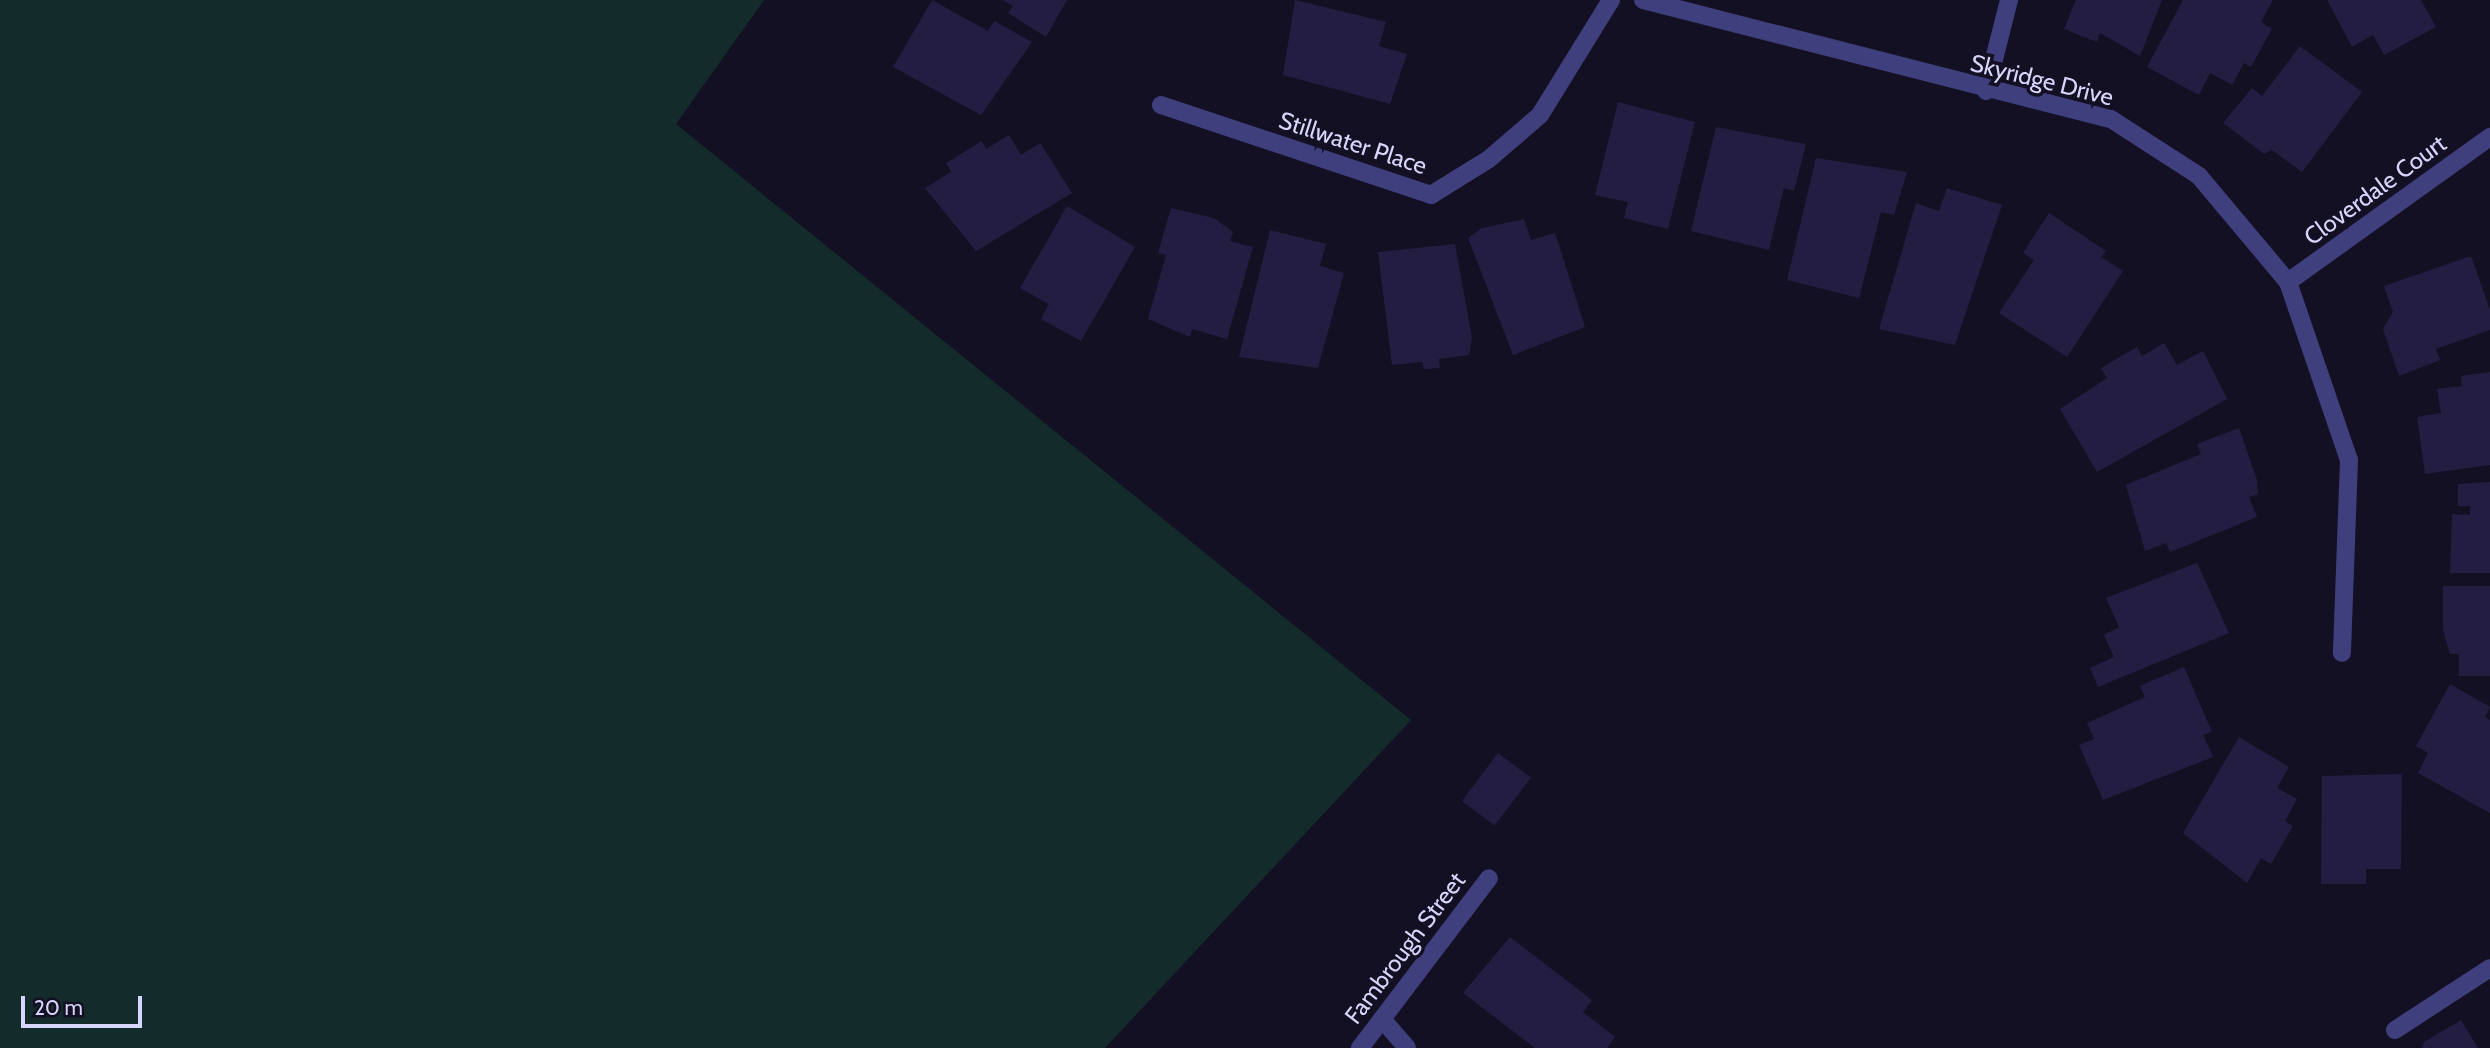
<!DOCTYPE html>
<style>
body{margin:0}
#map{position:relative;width:2490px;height:1048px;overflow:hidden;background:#131023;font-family:Cabin,sans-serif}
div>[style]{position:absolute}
.green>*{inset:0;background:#132c2b}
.building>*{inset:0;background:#241d42;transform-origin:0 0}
.service>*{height:18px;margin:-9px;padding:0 9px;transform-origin:9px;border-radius:9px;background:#403f7e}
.minor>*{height:18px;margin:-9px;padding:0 9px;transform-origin:9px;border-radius:9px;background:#403f7e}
span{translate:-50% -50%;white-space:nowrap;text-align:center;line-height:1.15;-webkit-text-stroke:7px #131023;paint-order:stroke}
.street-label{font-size:24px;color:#d8d5fc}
.scale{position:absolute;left:21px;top:996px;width:121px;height:32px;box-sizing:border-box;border:4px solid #d8d5fc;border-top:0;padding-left:9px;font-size:21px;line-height:24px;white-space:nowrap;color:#d8d5fc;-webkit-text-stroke:5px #131023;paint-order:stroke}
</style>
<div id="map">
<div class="green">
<i style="clip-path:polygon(0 0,764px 0,676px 124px,1411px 720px,1105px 1048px,0 1048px)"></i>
</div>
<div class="building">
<i style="clip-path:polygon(932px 0,988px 31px,994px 21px,1032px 42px,981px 115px,893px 67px)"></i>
<i style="clip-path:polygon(1003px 0,1067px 0,1046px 37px,1008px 13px,1013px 6px)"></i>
<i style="clip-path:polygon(1295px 0,1386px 22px,1379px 46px,1407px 54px,1390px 104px,1283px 75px)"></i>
<i style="clip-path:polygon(2076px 0,2162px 0,2140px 56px,2100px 33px,2097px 42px,2064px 29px)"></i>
<i style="clip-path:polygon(2183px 0,2273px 0,2261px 22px,2272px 29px,2251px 67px,2244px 63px,2232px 85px,2210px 73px,2199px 95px,2147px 67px)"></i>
<i style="clip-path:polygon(2327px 0,2421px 0,2436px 27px,2384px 55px,2373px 35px,2352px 47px)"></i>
<i style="clip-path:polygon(2300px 46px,2362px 92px,2302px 172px,2272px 150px,2264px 154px,2223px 123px,2252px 88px,2262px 96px)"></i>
<i style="clip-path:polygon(1618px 102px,1695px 122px,1668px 229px,1624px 218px,1628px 202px,1595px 195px)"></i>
<i style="clip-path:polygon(1716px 127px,1806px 144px,1794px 191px,1784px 188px,1769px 250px,1691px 231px)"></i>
<i style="clip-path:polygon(1009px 135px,1021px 155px,1040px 143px,1072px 193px,976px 251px,925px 188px,951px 172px,946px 163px,982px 141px,986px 149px)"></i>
<i style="clip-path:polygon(1816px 158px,1907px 172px,1894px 215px,1881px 212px,1859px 298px,1787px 280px)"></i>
<i style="clip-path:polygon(1947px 188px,2002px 205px,1955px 345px,1879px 329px,1916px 203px,1939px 211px)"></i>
<i style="clip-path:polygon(1067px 206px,1135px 247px,1081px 341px,1041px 319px,1049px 304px,1020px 288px)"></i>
<i style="clip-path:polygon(1171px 208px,1214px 218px,1233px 232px,1230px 241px,1253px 247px,1227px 339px,1192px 329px,1190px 337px,1148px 319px,1166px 255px,1158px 253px)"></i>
<i style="clip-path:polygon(2049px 213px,2106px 251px,2101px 257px,2123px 271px,2067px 357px,1999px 313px,2034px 260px,2023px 253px)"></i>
<i style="clip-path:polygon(1524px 219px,1531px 240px,1555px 233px,1585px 327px,1513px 355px,1468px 238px,1482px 228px)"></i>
<i style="clip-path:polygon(1270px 230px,1326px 244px,1320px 266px,1344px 273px,1318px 368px,1239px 357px)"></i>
<i style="clip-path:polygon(1455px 244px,1472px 338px,1469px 355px,1439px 359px,1440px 368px,1424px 369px,1422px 362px,1392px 365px,1378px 252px)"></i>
<i style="clip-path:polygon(2471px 256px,2490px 310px,2490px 330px,2436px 349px,2440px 360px,2399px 376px,2383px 329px,2393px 312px,2384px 286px)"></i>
<i style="clip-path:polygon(2164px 343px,2177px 365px,2203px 351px,2227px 399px,2097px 472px,2060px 409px,2107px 378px,2101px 368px,2137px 347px,2142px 356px)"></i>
<i style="clip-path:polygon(2490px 372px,2490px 465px,2425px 474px,2417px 417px,2441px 413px,2437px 389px,2462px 386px,2461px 376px)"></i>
<i style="clip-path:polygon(2239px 428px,2257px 480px,2258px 494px,2249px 497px,2257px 517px,2170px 552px,2166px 543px,2145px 551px,2126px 485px,2201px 454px,2197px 444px)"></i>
<i style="clip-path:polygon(2490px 482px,2490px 573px,2450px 573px,2452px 514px,2470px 515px,2470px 506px,2458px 506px,2458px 484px)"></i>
<i style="clip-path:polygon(2197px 563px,2229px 633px,2098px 687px,2090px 668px,2114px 657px,2104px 635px,2119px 627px,2106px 598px)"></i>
<i style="clip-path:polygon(2443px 586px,2490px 586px,2490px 676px,2459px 676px,2459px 654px,2450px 654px,2443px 630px)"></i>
<i style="clip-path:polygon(2184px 667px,2212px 732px,2203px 735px,2213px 757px,2103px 800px,2079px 745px,2094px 739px,2087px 723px,2145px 697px,2140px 686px)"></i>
<i style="clip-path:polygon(2450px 684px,2490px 707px,2485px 717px,2490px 720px,2490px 813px,2418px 773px,2428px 753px,2416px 746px)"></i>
<i style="clip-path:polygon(2239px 737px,2289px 767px,2277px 788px,2297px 799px,2285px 821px,2293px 826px,2271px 864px,2261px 858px,2247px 883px,2183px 833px)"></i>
<i style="left:1498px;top:753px;width:41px;height:60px;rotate:37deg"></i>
<i style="clip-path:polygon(2402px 774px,2401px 869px,2366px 869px,2366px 884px,2321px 884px,2322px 776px)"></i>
<i style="clip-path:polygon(1510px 937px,1592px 1000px,1583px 1012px,1615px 1037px,1607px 1048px,1535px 1048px,1463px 993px)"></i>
<i style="clip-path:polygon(2461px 1020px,2478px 1048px,2422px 1048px,2424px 1042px)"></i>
</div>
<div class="service">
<i style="left:2395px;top:1030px;width:113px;rotate:-33.1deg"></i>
</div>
<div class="minor">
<i style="left:1643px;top:0;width:483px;rotate:14.3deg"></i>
<i style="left:2111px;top:119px;width:105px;rotate:32.9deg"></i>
<i style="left:2199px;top:176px;width:138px;rotate:50deg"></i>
<i style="left:2288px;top:282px;width:188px;rotate:71.1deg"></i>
<i style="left:2349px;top:460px;width:193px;rotate:92.1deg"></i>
<i style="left:1986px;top:91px;width:94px;rotate:-75.8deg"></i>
<i style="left:1161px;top:105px;width:285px;rotate:18.4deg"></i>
<i style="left:1431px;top:195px;width:68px;rotate:-31.8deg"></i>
<i style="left:1489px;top:159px;width:67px;rotate:-40.8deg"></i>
<i style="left:1540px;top:115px;width:135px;rotate:-58.3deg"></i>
<i style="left:2288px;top:282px;width:249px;rotate:-35.7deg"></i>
<i style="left:1382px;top:1019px;width:38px;rotate:49deg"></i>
<i style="left:1360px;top:1048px;width:213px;rotate:-52.8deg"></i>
</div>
<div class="street-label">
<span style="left:2042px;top:80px;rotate:14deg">Skyridge Drive</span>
<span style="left:1353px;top:143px;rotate:18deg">Stillwater Place</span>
<span style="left:2375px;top:190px;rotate:-36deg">Cloverdale Court</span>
<span style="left:1405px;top:948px;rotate:-53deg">Fambrough Street</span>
</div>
<div class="scale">20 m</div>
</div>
